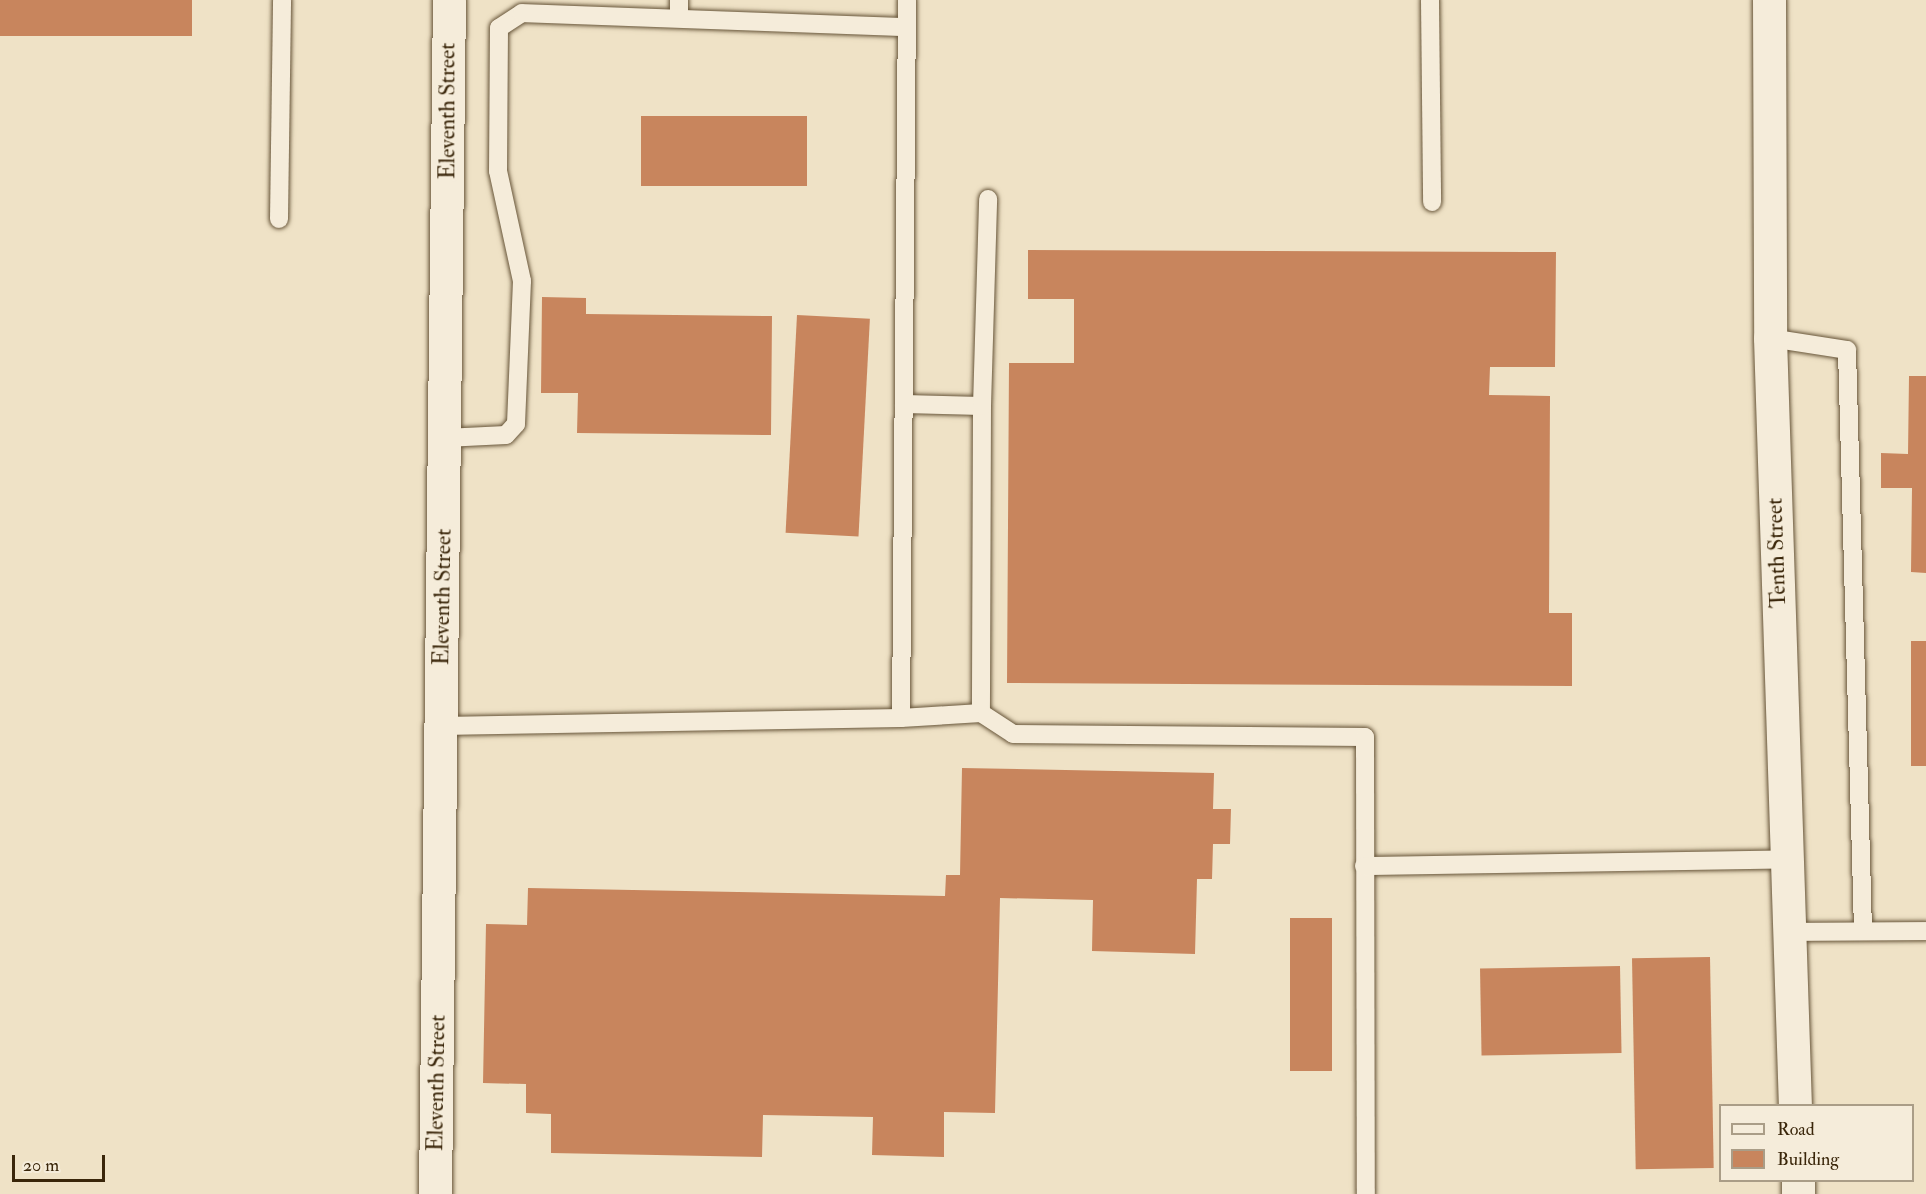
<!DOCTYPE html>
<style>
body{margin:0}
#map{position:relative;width:1926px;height:1194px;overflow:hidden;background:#efe2c6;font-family:"IM FELL Double Pica",serif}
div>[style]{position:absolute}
.building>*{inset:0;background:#c8855d;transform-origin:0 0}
.roads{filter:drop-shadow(0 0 2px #675539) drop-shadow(0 0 2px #675539)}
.lane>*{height:18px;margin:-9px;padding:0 9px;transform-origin:9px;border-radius:9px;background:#f5ecda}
.street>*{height:33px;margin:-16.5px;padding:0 16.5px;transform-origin:16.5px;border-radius:16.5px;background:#f5ecda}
span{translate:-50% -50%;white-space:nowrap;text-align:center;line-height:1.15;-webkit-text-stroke:5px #f5ecda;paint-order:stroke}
.street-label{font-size:22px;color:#3a260a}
.legend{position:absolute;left:1719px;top:1104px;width:195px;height:78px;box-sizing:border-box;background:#f5ecda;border:2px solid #aa9d87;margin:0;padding:8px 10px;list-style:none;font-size:18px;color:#3a260a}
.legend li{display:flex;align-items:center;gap:12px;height:30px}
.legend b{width:30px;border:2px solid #aa9d87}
.scale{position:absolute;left:12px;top:1155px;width:93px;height:27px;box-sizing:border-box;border:3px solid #3a260a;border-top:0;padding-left:8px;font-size:18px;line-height:21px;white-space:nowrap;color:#3a260a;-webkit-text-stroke:4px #f5ecda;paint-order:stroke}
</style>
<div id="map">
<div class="building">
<i style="left:0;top:0;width:192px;height:36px"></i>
<i style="left:641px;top:116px;width:166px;height:70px"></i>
<i style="clip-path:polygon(1028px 250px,1556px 252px,1555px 367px,1490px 367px,1489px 395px,1550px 396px,1549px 613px,1572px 613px,1572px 686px,1007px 683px,1009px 363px,1074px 363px,1074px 299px,1028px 299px)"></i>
<i style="clip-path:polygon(542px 297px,586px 298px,586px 314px,772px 316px,771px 435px,577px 433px,578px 393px,541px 393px)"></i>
<i style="left:797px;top:315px;width:73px;height:218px;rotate:3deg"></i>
<i style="clip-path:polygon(1909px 376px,1926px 376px,1926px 573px,1911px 572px,1912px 488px,1881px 488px,1881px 453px,1908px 454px)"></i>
<i style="left:1911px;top:641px;width:15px;height:125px"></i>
<i style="clip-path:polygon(962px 768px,1214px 773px,1213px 809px,1231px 809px,1230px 844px,1213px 844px,1212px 879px,1197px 879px,1195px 954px,1092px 951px,1093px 900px,1000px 898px,995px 1113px,944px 1112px,944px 1157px,872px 1155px,873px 1117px,763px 1115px,762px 1157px,551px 1153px,551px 1114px,526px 1113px,526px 1084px,483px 1083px,486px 924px,527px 925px,528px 888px,945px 896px,946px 875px,960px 875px)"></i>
<i style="left:1290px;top:918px;width:42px;height:153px"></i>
<i style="left:1710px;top:957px;width:211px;height:78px;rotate:89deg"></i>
<i style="left:1620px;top:966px;width:87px;height:140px;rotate:89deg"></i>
</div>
<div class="roads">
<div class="lane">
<i style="left:679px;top:0;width:18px;rotate:90deg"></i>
<i style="left:1430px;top:0;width:202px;rotate:89.4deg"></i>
<i style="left:279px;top:219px;width:219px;rotate:-89.2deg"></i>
<i style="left:1770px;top:338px;width:78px;rotate:8.9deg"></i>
<i style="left:1847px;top:350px;width:581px;rotate:88.42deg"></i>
<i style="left:904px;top:404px;width:78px;rotate:1.5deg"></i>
<i style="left:982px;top:406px;width:307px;rotate:90.2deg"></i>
<i style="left:981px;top:713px;width:38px;rotate:33deg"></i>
<i style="left:1013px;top:734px;width:352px;rotate:0.5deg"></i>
<i style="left:1365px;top:737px;width:457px;rotate:89.9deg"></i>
<i style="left:982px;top:406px;width:207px;rotate:-88.3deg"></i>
<i style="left:445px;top:438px;width:61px;rotate:-2.8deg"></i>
<i style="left:506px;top:435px;width:15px;rotate:-48deg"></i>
<i style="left:516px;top:424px;width:143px;rotate:-87.6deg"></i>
<i style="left:522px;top:281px;width:113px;rotate:-102.3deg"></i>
<i style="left:498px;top:171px;width:143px;rotate:-89.6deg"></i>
<i style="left:499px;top:28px;width:27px;rotate:-33deg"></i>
<i style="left:522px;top:13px;width:384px;rotate:2.1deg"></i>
<i style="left:901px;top:718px;width:718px;rotate:-89.52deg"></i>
<i style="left:441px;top:726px;width:460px;rotate:-1deg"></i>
<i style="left:901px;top:718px;width:80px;rotate:-3.6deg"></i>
<i style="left:1364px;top:866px;width:423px;rotate:-0.9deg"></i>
<i style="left:1789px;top:932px;width:137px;rotate:-0.4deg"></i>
</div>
<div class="street">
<i style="left:1769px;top:0;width:338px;rotate:89.8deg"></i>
<i style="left:1770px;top:338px;width:768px;rotate:88.14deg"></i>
<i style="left:1798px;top:1180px;width:14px;rotate:90deg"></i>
<i style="left:435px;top:1194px;width:1194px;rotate:-89.33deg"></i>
</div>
</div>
<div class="street-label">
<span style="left:448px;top:111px;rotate:-90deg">Eleventh Street</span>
<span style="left:1777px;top:553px;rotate:-92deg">Tenth Street</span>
<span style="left:443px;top:597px;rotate:-89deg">Eleventh Street</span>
<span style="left:437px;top:1083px;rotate:-89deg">Eleventh Street</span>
</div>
<ul class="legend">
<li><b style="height:8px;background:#f5ecda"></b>Road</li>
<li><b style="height:16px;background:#c8855d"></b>Building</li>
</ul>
<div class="scale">20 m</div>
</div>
